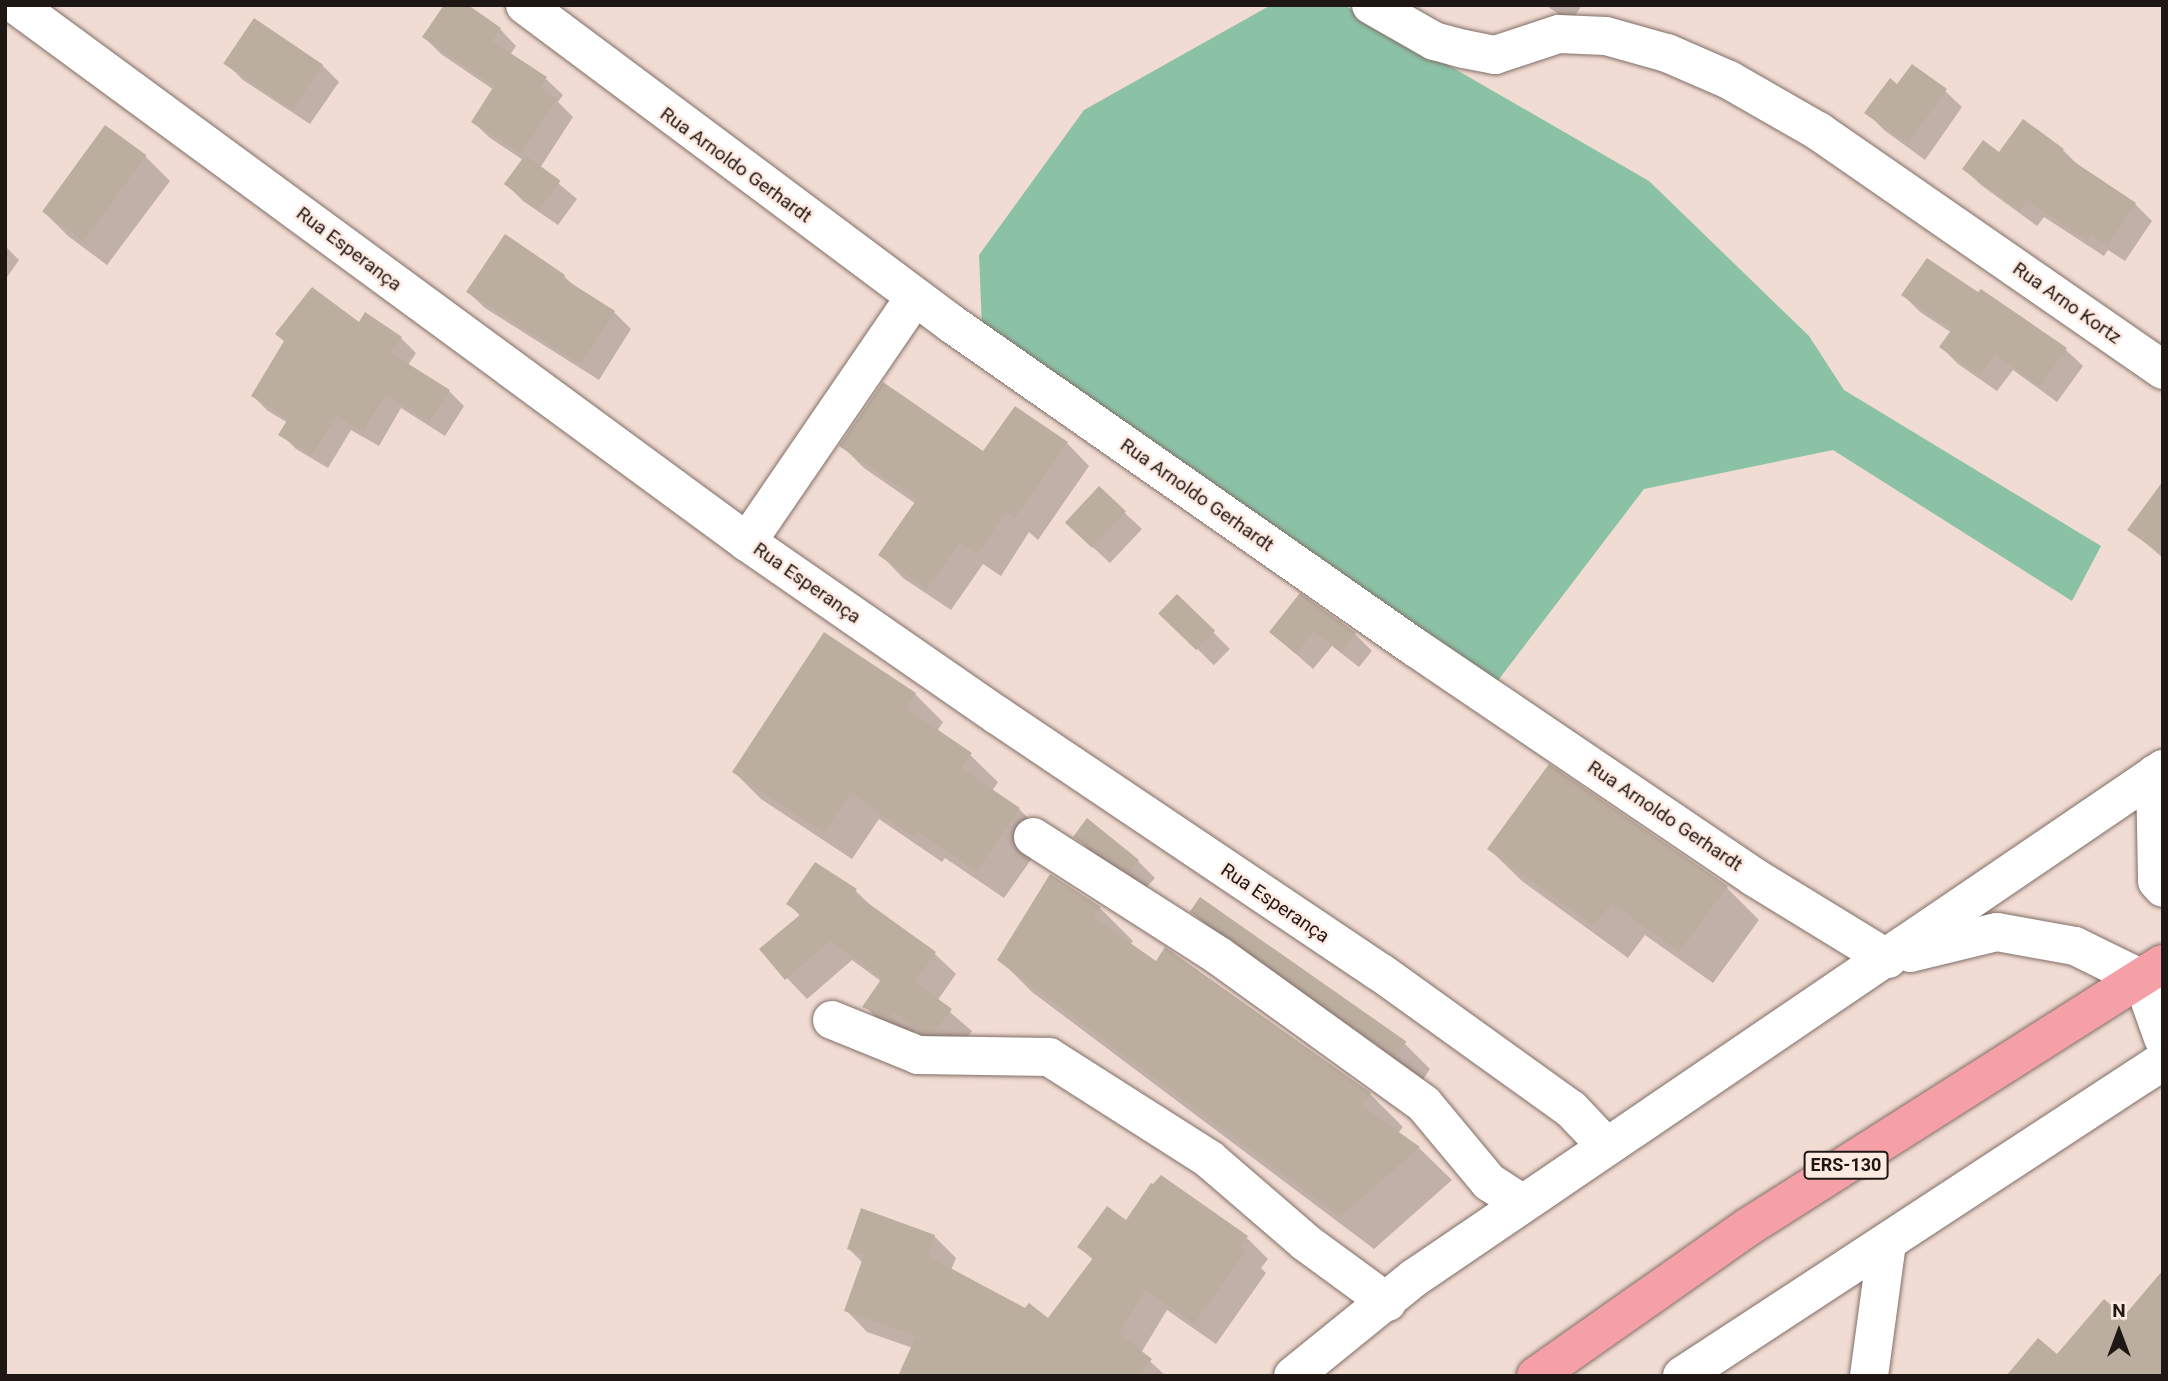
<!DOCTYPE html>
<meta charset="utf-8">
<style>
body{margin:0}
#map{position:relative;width:2168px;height:1381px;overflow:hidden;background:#f1dcd3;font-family:Roboto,sans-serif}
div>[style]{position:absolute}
.green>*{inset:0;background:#8bc2a5}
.shadow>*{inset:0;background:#0003;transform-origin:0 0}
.building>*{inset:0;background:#bcae9f;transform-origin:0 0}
.roads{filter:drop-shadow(0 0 2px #806e66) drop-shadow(0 0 2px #806e66)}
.minor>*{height:38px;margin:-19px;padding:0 19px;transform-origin:19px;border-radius:19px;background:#fff}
.major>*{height:38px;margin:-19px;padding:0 19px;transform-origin:19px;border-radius:19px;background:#f5a0a7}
span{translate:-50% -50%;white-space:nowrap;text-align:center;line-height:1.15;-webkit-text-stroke:5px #fee9e0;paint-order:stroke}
.shield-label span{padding:2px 5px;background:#fee9e0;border:2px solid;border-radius:5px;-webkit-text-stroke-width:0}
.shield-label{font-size:18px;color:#1e1714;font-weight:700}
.street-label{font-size:19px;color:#1e1714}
.frame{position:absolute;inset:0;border:7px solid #1e1714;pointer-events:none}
.north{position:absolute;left:2084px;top:1297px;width:70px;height:70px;-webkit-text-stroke:5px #fee9e0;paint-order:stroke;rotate:0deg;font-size:19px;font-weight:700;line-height:28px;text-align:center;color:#1e1714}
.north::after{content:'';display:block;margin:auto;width:24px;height:32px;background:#1e1714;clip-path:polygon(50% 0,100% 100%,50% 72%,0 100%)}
</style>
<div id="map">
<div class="green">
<i style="clip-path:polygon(1271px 5px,1344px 5px,1649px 181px,1809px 336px,1844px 390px,2101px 546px,2072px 601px,1833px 450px,1644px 489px,1496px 683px,982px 327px,979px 255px,1084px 110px)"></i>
</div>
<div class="shadow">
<i style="clip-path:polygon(1545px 5px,1582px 5px,1571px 22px)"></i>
<i style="clip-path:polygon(500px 29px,516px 46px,510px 55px,546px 79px,563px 95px,558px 102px,573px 117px,540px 168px,577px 199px,558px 225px,523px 201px,506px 184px,523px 160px,490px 138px,473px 122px,494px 90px,441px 54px,424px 37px)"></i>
<i style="clip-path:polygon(226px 63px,322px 65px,339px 82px,310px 124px,243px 80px)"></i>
<i style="clip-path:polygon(1897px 87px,1945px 91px,1962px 107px,1925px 160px,1884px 130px,1867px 113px)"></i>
<i style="clip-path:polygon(2063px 150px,2081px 168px,2135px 204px,2152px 221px,2125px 261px,2108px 250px,2104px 256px,2044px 217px,2037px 226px,1981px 185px,1964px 169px)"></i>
<i style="clip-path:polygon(145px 156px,170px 181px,107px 265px,68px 236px,43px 211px)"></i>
<i style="clip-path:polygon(5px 246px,19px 260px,5px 280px)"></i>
<i style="clip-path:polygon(564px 276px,578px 290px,614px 312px,631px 329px,599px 380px,485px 308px,468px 292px)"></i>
<i style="clip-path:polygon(1981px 291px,2066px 350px,2083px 366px,2057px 402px,2013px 370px,1997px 391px,1958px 364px,1941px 347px,1952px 333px,1920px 312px,1903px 295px,1979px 295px)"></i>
<i style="clip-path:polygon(359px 324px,401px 338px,416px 353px,408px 365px,449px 391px,464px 406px,445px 436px,401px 408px,379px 446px,351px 430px,328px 468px,296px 449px,281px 434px,288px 423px,268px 411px,253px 396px)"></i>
<i style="clip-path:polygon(1067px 443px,1089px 466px,1038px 540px,1029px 532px,1001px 576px,983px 564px,951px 610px,903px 578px,881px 555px,916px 504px,864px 468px,842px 446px,983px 454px)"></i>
<i style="clip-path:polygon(1099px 489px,1142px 529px,1110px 563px,1084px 539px)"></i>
<i style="clip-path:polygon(2163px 493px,2163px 558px,2129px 529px)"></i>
<i style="left:1177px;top:596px;width:75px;height:23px;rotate:45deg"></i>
<i style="clip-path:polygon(1300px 596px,1355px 634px,1372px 651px,1359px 667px,1332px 646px,1313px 669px,1271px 632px)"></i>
<i style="clip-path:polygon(825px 634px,915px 694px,943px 722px,937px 731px,970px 755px,998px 782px,992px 791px,1019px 809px,1047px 837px,1004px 898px,945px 858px,942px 862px,879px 819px,852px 859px,761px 799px,734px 772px)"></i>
<i style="clip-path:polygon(1076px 837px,1138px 861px,1155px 878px,1146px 888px,1092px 853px)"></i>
<i style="clip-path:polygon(1489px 849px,1726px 887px,1759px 920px,1713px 983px,1645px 935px,1628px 958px,1522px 881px)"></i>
<i style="clip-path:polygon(815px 864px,856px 891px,875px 910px,935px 954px,956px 974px,937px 1001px,972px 1031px,955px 1054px,945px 1053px,915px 1031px,910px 1039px,885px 1027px,865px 1006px,882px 982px,852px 960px,807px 999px,787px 978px,801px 917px,789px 904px)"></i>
<i style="clip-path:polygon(1051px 876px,1100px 908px,1133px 941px,1130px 945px,1156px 963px,1165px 950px,1370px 1094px,1403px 1127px,1398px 1133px,1419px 1148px,1452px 1180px,1374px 1249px,1032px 992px,999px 959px)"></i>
<i style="clip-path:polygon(1192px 911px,1405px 1044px,1430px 1069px,1422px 1081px,1217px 936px)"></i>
<i style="clip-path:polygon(1127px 1223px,1246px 1237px,1268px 1259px,1261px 1268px,1266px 1273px,1216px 1344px,1167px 1310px,1141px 1353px,1166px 1376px,900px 1376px,913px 1348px,867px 1332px,846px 1310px,863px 1263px,849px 1249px,934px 1236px,956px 1258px,951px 1270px,1048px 1320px,1093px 1260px,1080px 1247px)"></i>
</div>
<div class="building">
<i style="clip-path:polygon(444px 5px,468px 5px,501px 28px,492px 41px,547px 77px,540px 88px,557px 99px,521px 154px,471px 122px,494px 86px,422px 37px)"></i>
<i style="left:254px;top:18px;width:83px;height:55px;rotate:34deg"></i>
<i style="clip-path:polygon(1912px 64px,1947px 89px,1908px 144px,1864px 113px,1890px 78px,1897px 84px)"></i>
<i style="clip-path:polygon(2023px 119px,2064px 149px,2061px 153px,2136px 203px,2108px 245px,2091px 235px,2087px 240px,2026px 201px,2020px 211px,1962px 169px,1983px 140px,1999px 152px)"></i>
<i style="left:105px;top:125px;width:51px;height:107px;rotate:36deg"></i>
<i style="left:525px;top:155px;width:44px;height:36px;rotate:36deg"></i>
<i style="clip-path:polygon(505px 234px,565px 275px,563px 278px,615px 311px,581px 364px,466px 292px)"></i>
<i style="clip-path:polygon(1927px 258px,1978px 292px,1981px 289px,2067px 348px,2040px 387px,1995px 354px,1980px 376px,1939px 347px,1952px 329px,1901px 295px)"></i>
<i style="clip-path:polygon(312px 287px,359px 322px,365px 312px,402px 337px,391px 353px,450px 390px,429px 422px,386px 394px,363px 432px,336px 416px,312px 455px,278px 435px,288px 419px,251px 396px,284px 341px,275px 334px)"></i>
<i style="clip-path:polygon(883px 382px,983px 451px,1015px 406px,1068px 442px,1014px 519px,1006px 511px,978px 554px,960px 542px,927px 589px,878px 555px,917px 499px,839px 446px)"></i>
<i style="clip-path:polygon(2163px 481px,2163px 555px,2127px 530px)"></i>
<i style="left:1099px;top:486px;width:37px;height:50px;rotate:43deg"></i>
<i style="clip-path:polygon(1300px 593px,1356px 633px,1341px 652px,1314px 631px,1296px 654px,1269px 632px)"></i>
<i style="left:1177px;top:594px;width:53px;height:27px;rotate:44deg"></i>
<i style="clip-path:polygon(824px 632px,916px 693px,906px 708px,972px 753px,961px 768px,1020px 808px,976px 872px,917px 831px,913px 836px,850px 793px,824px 833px,732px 772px)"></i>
<i style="clip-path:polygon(1549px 764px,1728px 886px,1679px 952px,1612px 903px,1594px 926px,1487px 849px)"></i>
<i style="clip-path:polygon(1087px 818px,1139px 860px,1129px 872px,1073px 837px)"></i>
<i style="clip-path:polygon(815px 862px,857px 889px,854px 893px,936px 952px,915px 982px,952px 1009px,934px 1033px,923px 1033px,894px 1012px,888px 1019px,862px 1007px,882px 978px,830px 941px,785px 980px,759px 949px,801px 914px,786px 904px)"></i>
<i style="clip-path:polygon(1050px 874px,1101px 907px,1093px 917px,1156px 961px,1165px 947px,1371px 1093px,1362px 1106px,1420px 1147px,1340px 1217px,997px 960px)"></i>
<i style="left:1200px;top:897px;width:252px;height:18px;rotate:35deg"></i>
<i style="clip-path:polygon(1161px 1175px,1248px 1236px,1240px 1246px,1246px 1250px,1194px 1324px,1145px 1290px,1119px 1334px,1152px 1359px,1139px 1376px,898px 1376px,916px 1336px,844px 1311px,864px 1255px,847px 1249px,861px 1208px,935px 1235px,928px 1256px,1025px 1308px,1029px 1303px,1048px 1318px,1093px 1258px,1077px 1247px,1107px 1206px,1126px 1220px,1151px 1183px,1153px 1184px)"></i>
<i style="clip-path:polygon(2163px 1270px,2163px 1376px,2006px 1376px,2038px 1338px,2057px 1354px,2104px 1299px,2124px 1316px)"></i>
</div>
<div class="roads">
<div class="minor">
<i style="left:16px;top:5px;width:907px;rotate:36.3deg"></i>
<i style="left:747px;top:542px;width:304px;rotate:34.7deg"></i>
<i style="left:997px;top:715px;width:461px;rotate:33.9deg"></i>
<i style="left:1380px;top:972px;width:235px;rotate:35.7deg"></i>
<i style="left:1571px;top:1109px;width:52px;rotate:46.5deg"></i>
<i style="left:525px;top:5px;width:533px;rotate:36.76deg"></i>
<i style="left:952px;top:324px;width:566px;rotate:34.93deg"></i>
<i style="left:1416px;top:648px;width:408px;rotate:34.1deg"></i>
<i style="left:1754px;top:877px;width:157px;rotate:31.5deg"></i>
<i style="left:1371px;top:5px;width:73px;rotate:29.7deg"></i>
<i style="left:1434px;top:41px;width:31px;rotate:15deg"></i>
<i style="left:1464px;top:49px;width:32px;rotate:11deg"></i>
<i style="left:1495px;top:55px;width:67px;rotate:-18.2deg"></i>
<i style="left:1559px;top:34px;width:47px;rotate:2.4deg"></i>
<i style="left:1606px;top:36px;width:63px;rotate:15.6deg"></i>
<i style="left:1667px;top:53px;width:68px;rotate:23.5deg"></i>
<i style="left:1729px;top:80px;width:103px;rotate:29.8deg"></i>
<i style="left:1818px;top:131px;width:420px;rotate:34.7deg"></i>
<i style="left:747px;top:542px;width:297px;rotate:-55.6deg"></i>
<i style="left:2155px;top:774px;width:107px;rotate:88.9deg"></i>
<i style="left:2157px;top:881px;width:9px;rotate:49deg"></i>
<i style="left:1033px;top:837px;width:221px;rotate:32.6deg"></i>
<i style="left:1219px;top:956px;width:253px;rotate:35.8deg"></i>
<i style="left:1424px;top:1104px;width:102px;rotate:50.2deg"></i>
<i style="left:1489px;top:1182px;width:40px;rotate:32.9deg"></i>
<i style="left:1910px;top:953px;width:89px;rotate:-13.6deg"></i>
<i style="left:1997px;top:932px;width:79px;rotate:10.2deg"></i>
<i style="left:2075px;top:946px;width:75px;rotate:26.2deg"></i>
<i style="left:2142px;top:979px;width:63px;rotate:70.4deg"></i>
<i style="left:832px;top:1020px;width:93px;rotate:22.1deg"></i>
<i style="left:918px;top:1055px;width:131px;rotate:0.9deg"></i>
<i style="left:1049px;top:1057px;width:190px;rotate:32.5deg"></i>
<i style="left:1209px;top:1159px;width:127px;rotate:40.8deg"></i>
<i style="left:1305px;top:1242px;width:102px;rotate:36.2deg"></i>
<i style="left:1293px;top:1376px;width:156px;rotate:-39deg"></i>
<i style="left:1414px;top:1278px;width:906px;rotate:-34.2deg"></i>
<i style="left:1682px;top:1376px;width:575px;rotate:-33.22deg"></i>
<i style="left:1869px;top:1376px;width:135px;rotate:-82.3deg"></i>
</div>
<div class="major">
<i style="left:1536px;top:1376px;width:259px;rotate:-35.1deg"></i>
<i style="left:1748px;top:1227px;width:491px;rotate:-32.4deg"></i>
</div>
</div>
<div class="shield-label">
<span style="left:1846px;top:1165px">ERS-130</span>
</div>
<div class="street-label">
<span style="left:736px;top:165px;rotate:36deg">Rua Arnoldo Gerhardt</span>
<span style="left:349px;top:249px;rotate:37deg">Rua Esperança</span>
<span style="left:2067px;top:303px;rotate:35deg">Rua Arno Kortz</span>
<span style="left:1197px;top:495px;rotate:35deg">Rua Arnoldo Gerhardt</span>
<span style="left:807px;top:583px;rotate:35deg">Rua Esperança</span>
<span style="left:1665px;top:816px;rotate:34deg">Rua Arnoldo Gerhardt</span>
<span style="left:1275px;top:903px;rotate:34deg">Rua Esperança</span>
</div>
<div class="frame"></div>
<div class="north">N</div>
</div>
